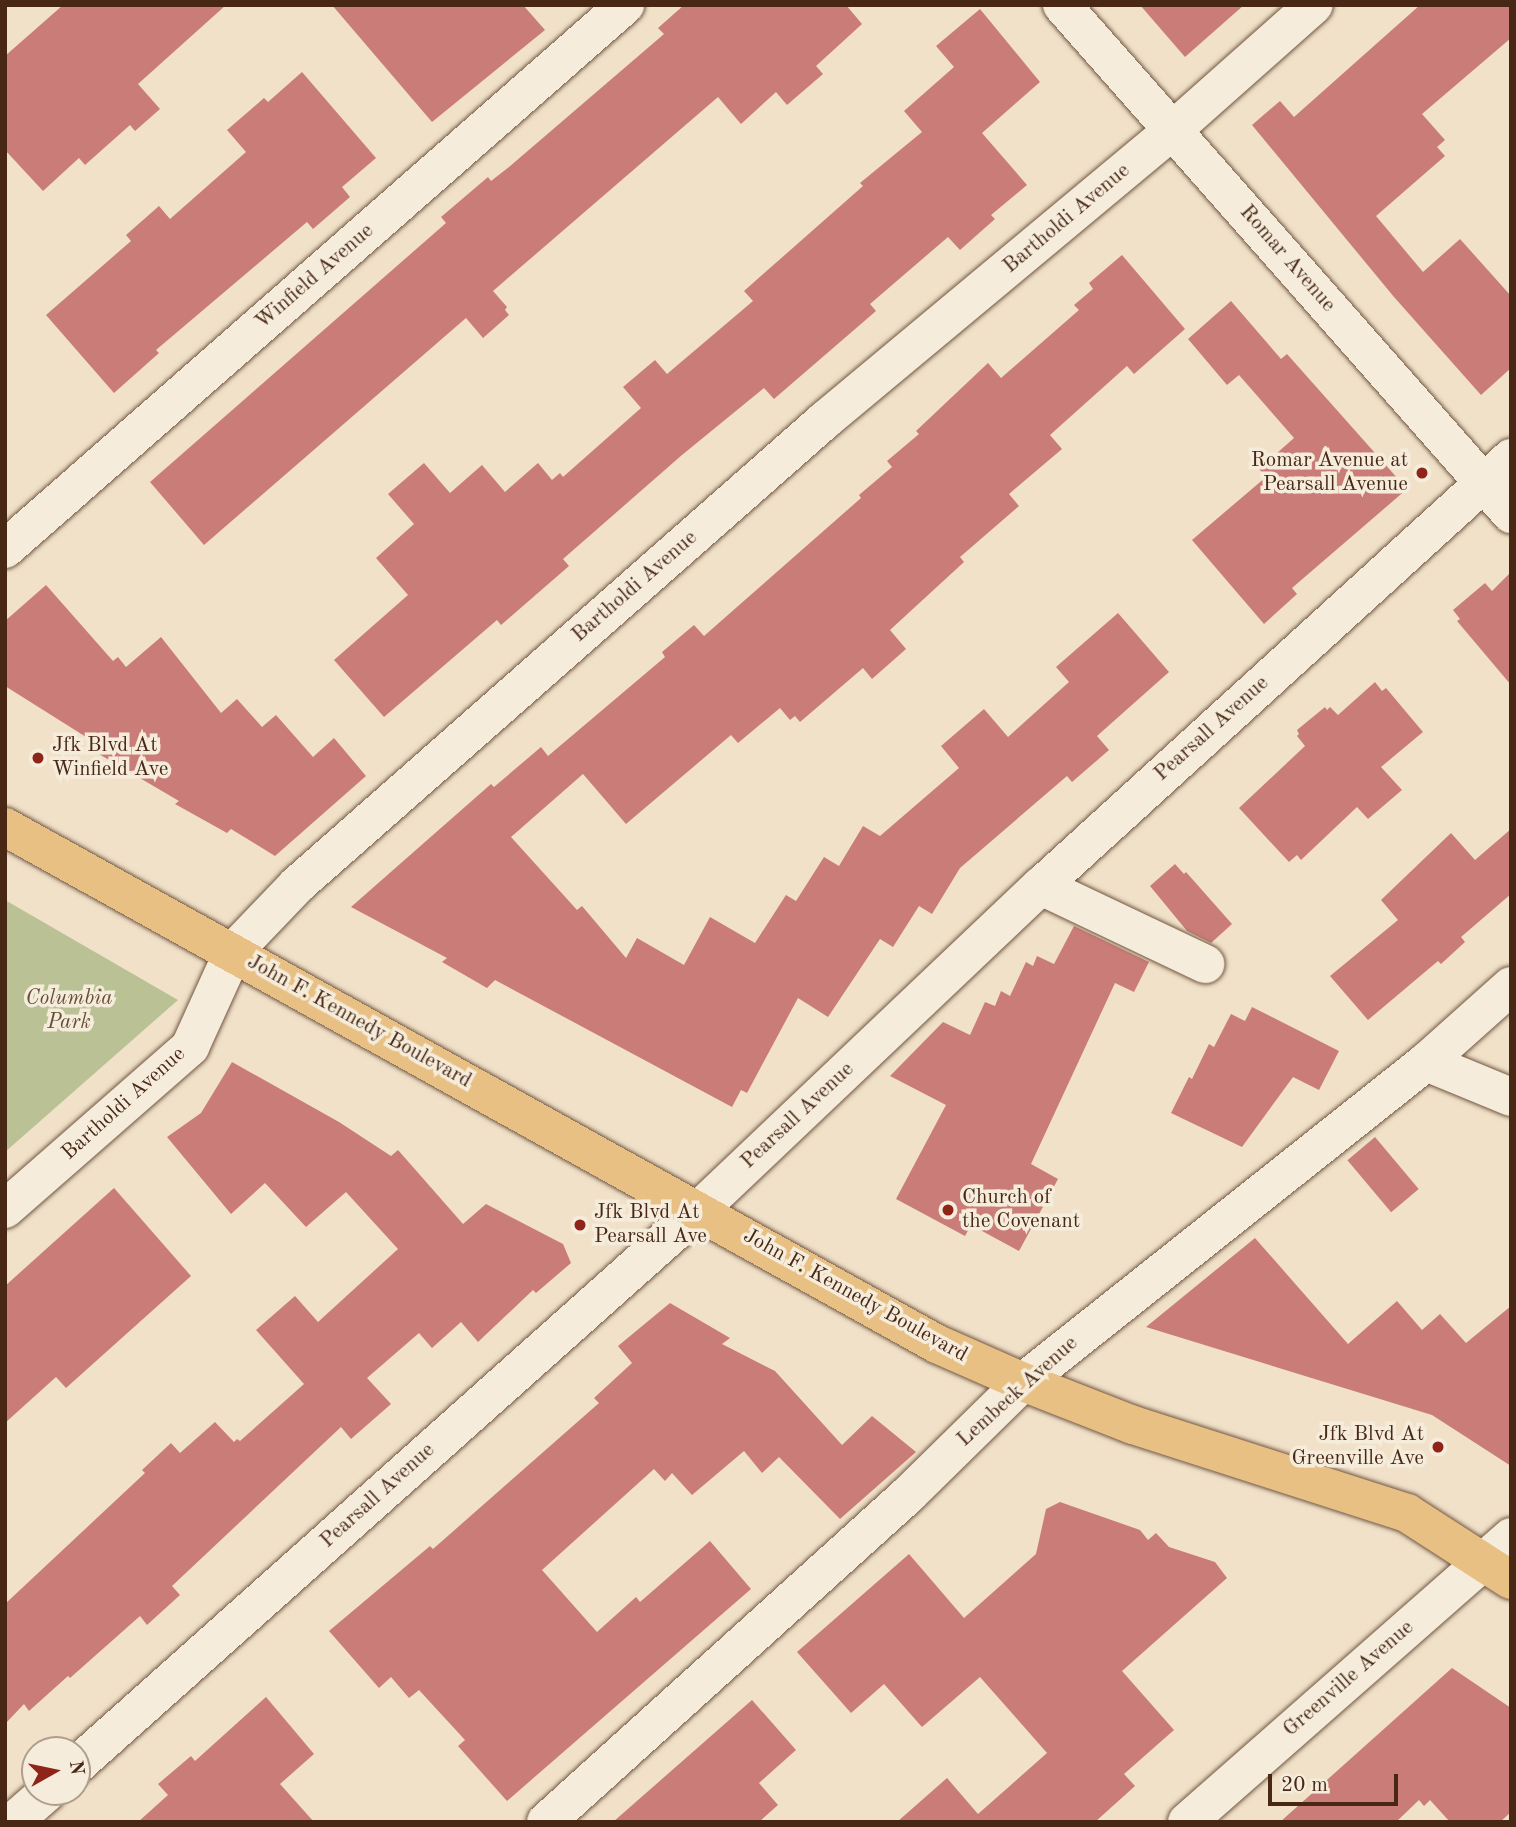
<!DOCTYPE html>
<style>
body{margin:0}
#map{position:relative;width:1516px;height:1827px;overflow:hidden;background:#f0e1c8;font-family:"Old Standard TT",serif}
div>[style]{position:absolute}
.green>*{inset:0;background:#bac295}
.building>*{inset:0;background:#ca7d78;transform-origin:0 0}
.roads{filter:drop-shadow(0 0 2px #725642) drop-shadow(0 0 2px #725642)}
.minor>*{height:38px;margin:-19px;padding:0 19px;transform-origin:19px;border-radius:19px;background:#f5ecdb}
.primary>*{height:38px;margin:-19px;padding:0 19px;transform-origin:19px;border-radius:19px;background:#e8c084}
.dots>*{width:19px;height:19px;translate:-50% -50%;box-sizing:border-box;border:4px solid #f5ecdb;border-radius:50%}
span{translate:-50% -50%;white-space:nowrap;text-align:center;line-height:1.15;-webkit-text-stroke:7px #f5ecdb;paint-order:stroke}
.street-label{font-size:21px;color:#482715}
.poi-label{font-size:21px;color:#482715}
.right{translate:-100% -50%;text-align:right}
.left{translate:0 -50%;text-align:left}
.park-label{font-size:21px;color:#644e35;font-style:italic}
.frame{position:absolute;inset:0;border:7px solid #482715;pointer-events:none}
.north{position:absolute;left:21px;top:1736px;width:70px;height:70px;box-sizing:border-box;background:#f5ecdb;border:2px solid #b09d8c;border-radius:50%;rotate:81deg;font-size:19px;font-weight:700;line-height:28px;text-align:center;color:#482715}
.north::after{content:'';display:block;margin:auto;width:24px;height:32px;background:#8f2418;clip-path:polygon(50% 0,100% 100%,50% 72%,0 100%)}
.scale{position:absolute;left:1268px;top:1774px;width:130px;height:32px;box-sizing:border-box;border:4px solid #482715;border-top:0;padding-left:9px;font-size:21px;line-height:24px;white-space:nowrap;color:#482715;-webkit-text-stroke:5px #f5ecdb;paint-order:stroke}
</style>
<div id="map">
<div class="green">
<i style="clip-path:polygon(5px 900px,178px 1000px,5px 1152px)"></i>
</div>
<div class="building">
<i style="clip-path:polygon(63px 5px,226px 5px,138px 84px,160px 109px,135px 131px,130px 125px,85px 165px,79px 158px,43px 191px,5px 150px,5px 56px)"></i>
<i style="clip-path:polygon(332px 5px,523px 5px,545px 30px,432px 122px)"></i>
<i style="clip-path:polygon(684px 5px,846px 5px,862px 24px,816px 66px,823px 74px,787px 105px,776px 92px,741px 124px,718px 97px,493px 291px,507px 307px,505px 310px,509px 315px,483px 338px,466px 318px,204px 545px,150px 482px,446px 223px,441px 217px,488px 177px,491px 181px,509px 167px,664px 34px,658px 28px)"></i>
<i style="clip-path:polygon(1140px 5px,1244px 5px,1185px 57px)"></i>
<i style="clip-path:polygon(1420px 5px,1511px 5px,1511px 38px,1422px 114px,1445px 140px,1437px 147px,1445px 156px,1376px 216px,1423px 272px,1460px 239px,1511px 296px,1511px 368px,1481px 395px,1394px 297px,1252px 125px,1280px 101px,1294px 117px)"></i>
<i style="clip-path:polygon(980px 9px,1040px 82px,982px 133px,1027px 185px,991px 215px,995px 219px,960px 250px,948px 237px,870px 304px,876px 311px,774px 399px,764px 388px,682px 455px,563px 559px,569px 566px,501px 625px,497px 620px,384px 717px,334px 660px,408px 595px,376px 558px,414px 524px,388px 494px,424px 463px,450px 493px,482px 465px,505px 492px,538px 463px,552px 480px,560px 473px,563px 477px,641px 408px,623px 387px,655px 360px,667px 374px,753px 301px,744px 291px,863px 186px,860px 183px,922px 132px,904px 111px,954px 67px,936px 46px)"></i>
<i style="clip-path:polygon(302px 72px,376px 158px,342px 187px,350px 197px,313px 229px,307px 222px,156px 350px,159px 353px,114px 393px,46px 315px,131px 241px,126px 235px,159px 206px,170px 219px,246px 152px,227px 130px,264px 98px,268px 102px)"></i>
<i style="clip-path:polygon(1122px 255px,1185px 329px,1134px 374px,1127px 366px,1050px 435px,1062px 449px,1009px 494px,1019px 506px,960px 557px,964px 562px,890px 630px,906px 649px,872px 679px,863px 668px,800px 722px,795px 716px,790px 720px,780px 708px,738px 743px,731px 735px,626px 824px,583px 774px,511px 837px,577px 910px,582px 906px,626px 958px,637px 938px,684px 965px,710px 917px,755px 943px,786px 895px,796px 901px,824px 857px,839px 866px,863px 826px,880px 836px,959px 768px,941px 746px,984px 709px,1008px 737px,1069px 682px,1056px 667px,1118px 613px,1169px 672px,1097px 736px,1109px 750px,1072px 782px,1067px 776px,960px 868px,932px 914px,919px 906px,893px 947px,880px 939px,828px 1017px,798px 998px,747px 1093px,741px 1090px,732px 1107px,495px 980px,487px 988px,442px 962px,447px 958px,351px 907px,491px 784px,494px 787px,541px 747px,548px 756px,665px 657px,662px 652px,694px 625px,704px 636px,861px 498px,859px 495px,892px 467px,887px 461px,919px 434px,916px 431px,988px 363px,1001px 378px,1079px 310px,1074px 305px,1093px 289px,1089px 283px)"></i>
<i style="clip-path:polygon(1231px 301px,1281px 359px,1287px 354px,1407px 489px,1292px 588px,1297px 594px,1264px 624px,1192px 540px,1266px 477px,1259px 469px,1294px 438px,1239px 375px,1227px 385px,1188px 339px)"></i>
<i style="clip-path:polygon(1511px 572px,1511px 685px,1457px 621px,1460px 619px,1453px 610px,1485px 583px,1492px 591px)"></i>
<i style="clip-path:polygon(46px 585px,113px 661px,118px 657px,126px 667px,161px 637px,221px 713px,237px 699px,262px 727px,276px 715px,313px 757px,334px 738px,366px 776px,275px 856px,231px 829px,227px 833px,175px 804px,179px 801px,87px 747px,94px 742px,5px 686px,5px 621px)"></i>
<i style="clip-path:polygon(1375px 682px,1382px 691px,1386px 688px,1423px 732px,1381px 767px,1402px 790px,1368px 819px,1357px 807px,1301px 860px,1297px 855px,1289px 862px,1239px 808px,1305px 746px,1297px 736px,1299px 734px,1297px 730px,1325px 707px,1327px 710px,1330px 707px,1338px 715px)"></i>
<i style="clip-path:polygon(1511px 829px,1511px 894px,1461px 937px,1465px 942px,1441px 964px,1438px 961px,1368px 1020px,1330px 976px,1398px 920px,1381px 900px,1451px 833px,1475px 860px)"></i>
<i style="clip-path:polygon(1175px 864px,1184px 874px,1186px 872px,1232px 924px,1211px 943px,1187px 931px,1150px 886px)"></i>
<i style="clip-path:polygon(1074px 926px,1149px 962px,1134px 992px,1115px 983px,1031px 1164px,1058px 1179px,1019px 1251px,971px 1225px,965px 1236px,896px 1199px,946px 1105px,890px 1076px,943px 1022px,970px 1035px,985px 1002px,995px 1006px,1001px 991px,1010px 996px,1026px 962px,1033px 966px,1037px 956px,1054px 964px)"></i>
<i style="clip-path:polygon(1252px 1007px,1339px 1051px,1319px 1090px,1293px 1077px,1242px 1147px,1171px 1113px,1189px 1077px,1192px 1079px,1209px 1044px,1214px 1047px,1231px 1014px,1245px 1021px)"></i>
<i style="clip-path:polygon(232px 1062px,339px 1122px,391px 1156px,398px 1150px,463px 1224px,486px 1204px,563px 1244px,571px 1263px,536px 1293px,533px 1290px,478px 1342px,461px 1322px,432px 1348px,419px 1333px,367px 1378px,391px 1404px,351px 1439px,341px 1427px,172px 1586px,180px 1595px,147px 1625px,140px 1616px,70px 1678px,68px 1676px,29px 1711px,24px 1704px,5px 1724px,5px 1604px,145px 1473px,142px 1470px,171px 1443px,180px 1453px,215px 1422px,234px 1442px,237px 1439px,240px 1441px,304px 1384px,256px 1330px,295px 1296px,318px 1322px,398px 1249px,346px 1192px,306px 1227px,265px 1183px,231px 1214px,167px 1137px,201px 1113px)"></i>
<i style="left:1375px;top:1137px;width:68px;height:36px;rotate:50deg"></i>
<i style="clip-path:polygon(114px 1188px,191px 1276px,66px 1388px,56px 1377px,5px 1423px,5px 1286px)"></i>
<i style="clip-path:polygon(1255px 1238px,1348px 1344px,1397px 1301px,1422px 1330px,1440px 1314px,1466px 1343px,1511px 1306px,1511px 1466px,1432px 1415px,1146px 1327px)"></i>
<i style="clip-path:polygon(670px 1303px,730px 1338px,722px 1344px,775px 1371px,842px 1445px,872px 1416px,916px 1452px,840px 1519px,779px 1457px,762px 1473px,744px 1451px,692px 1495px,672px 1473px,665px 1481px,654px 1469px,542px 1570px,597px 1632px,636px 1597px,640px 1602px,710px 1541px,751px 1589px,507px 1801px,458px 1746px,465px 1740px,419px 1690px,409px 1698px,391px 1677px,379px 1688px,329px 1631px,430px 1546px,433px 1549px,599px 1403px,594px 1398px,632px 1363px,618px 1346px)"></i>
<i style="clip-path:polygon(1060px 1502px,1140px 1530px,1148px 1540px,1156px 1533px,1169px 1547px,1215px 1562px,1227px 1578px,1122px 1671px,1174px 1730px,1124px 1774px,1135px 1786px,1095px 1822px,897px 1822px,947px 1778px,978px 1814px,1047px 1753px,980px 1677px,922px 1727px,884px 1684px,851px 1713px,797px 1652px,909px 1554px,964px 1618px,1036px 1554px,1046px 1509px)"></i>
<i style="clip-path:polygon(1452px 1668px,1511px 1708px,1511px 1812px,1500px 1822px,1450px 1822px,1430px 1800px,1424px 1806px,1419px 1800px,1396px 1822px,1280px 1822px)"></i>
<i style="clip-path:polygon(266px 1697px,314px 1754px,280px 1784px,314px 1822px,138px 1822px,168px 1795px,158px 1784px,191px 1756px,195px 1761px)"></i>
<i style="clip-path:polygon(752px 1700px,796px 1750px,759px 1783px,778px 1805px,759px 1822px,613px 1822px)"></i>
</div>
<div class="roads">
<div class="minor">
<i style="left:1062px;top:5px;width:679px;rotate:48.58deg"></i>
<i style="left:5px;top:549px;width:825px;rotate:-41.26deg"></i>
<i style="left:1041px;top:886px;width:182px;rotate:25.4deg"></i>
<i style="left:1426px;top:1062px;width:92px;rotate:22.4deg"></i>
<i style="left:5px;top:1209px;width:246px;rotate:-41.2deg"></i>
<i style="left:190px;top:1047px;width:104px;rotate:-65.6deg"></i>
<i style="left:233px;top:952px;width:93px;rotate:-46.3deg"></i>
<i style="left:297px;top:885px;width:704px;rotate:-41.37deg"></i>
<i style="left:825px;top:420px;width:453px;rotate:-39.8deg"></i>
<i style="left:1173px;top:130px;width:188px;rotate:-41.6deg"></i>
<i style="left:77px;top:1765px;width:834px;rotate:-41.74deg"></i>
<i style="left:699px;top:1210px;width:471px;rotate:-43.5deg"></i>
<i style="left:1041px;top:886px;width:636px;rotate:-42.32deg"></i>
<i style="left:13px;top:1822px;width:45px;rotate:-41.4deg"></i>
<i style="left:546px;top:1822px;width:489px;rotate:-42.1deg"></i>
<i style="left:909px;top:1494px;width:160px;rotate:-44.5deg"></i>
<i style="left:1023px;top:1382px;width:515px;rotate:-38.45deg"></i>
<i style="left:1426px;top:1062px;width:114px;rotate:-41.8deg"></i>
<i style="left:1187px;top:1822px;width:432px;rotate:-41.3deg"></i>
</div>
<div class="primary">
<i style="left:5px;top:827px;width:1066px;rotate:29.02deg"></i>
<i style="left:937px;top:1344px;width:94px;rotate:23.8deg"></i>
<i style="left:1023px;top:1382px;width:118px;rotate:21.4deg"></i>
<i style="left:1133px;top:1425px;width:288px;rotate:17.8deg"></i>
<i style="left:1407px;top:1513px;width:124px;rotate:32.8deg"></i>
</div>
</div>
<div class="dots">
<i style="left:1422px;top:473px;background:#8f2418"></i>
<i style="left:38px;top:758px;background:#8f2418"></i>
<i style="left:948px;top:1210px;background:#8f2418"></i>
<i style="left:580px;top:1225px;background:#8f2418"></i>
<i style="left:1438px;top:1447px;background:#8f2418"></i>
</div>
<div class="street-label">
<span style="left:1067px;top:219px;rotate:-40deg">Bartholdi Avenue</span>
<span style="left:1287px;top:259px;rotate:49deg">Romar Avenue</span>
<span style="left:315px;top:277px;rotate:-41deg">Winfield Avenue</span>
<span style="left:635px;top:587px;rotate:-41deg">Bartholdi Avenue</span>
<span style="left:1212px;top:729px;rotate:-42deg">Pearsall Avenue</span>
<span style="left:359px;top:1022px;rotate:29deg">John F. Kennedy Boulevard</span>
<span style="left:124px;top:1104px;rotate:-42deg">Bartholdi Avenue</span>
<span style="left:798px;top:1116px;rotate:-43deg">Pearsall Avenue</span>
<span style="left:855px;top:1296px;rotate:29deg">John F. Kennedy Boulevard</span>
<span style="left:1018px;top:1392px;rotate:-42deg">Lembeck Avenue</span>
<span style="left:378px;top:1496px;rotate:-42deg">Pearsall Avenue</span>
<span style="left:1349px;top:1679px;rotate:-41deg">Greenville Avenue</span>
</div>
<div class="poi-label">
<span class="right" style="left:1408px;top:473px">Romar Avenue at<br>Pearsall Avenue</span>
<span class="left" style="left:52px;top:758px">Jfk Blvd At<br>Winfield Ave</span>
<span class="left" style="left:962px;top:1210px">Church of<br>the Covenant</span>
<span class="left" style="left:594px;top:1225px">Jfk Blvd At<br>Pearsall Ave</span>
<span class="right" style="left:1424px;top:1447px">Jfk Blvd At<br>Greenville Ave</span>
</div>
<div class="park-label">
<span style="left:69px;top:1011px">Columbia<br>Park</span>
</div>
<div class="frame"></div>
<div class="north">N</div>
<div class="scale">20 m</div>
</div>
